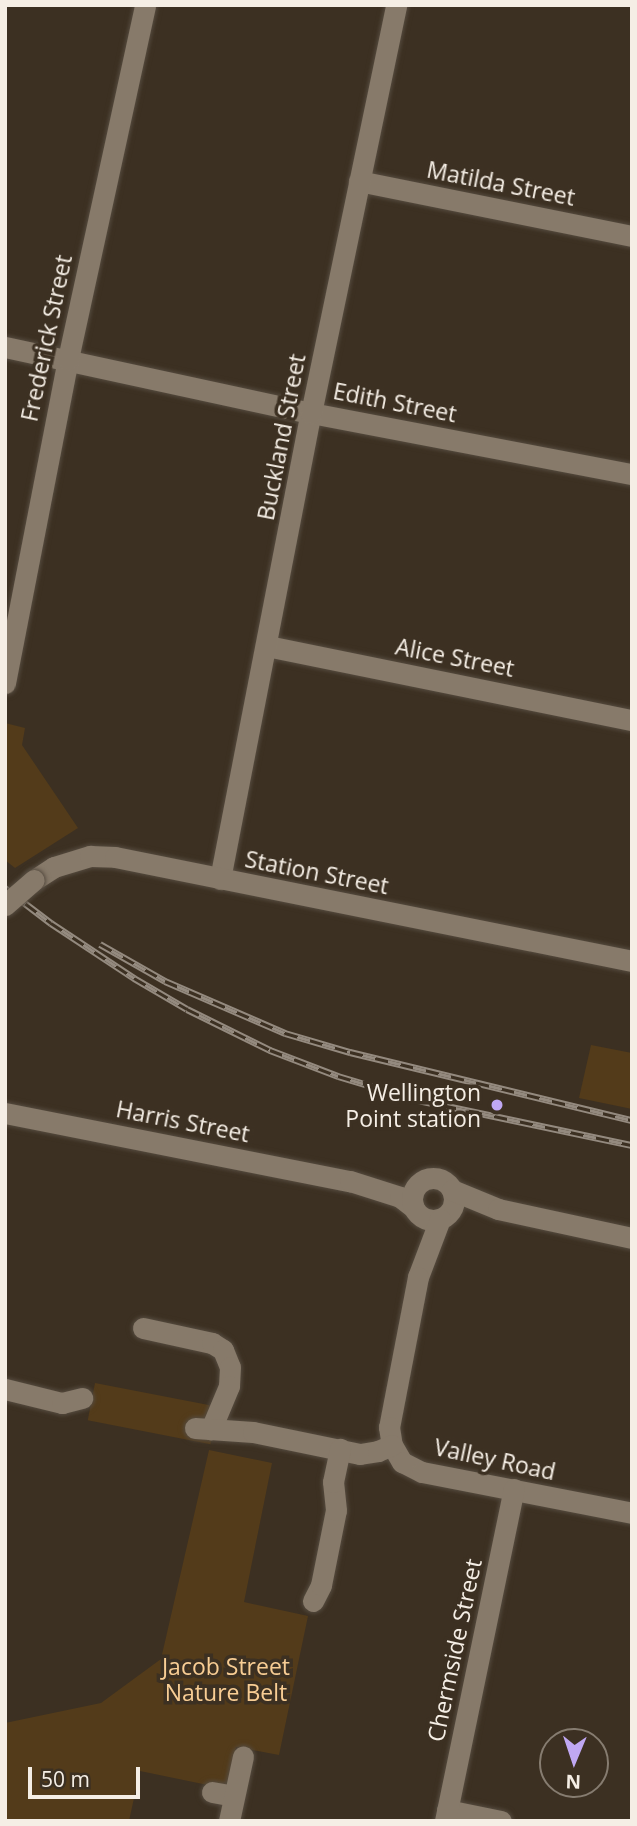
<!DOCTYPE html>
<style>
body{margin:0}
#map{position:relative;width:637px;height:1826px;overflow:hidden;background:#3c3022;font-family:"Open Sans",sans-serif}
div>[style]{position:absolute}
.green>*{inset:0;background:#533b1a;transform-origin:0 0}
.roads{filter:drop-shadow(0 0 2px #554b3f) drop-shadow(0 0 2px #554b3f)}
.minor>*{height:21px;margin:-10.5px;padding:0 10.5px;transform-origin:10.5px;border-radius:10.5px;background:#877a6a}
.minor>.ring{margin:-10.5px;padding:0;box-sizing:content-box;background:none;border:21px solid #877a6a;border-radius:50%}
.rail>*{height:7px;margin-top:-3.5px;transform-origin:0;background:repeating-linear-gradient(90deg,#3c3022 0 13px,#948a7f 0 26px);box-sizing:border-box;border-block:2px solid #948a7f}
.bridges{filter:drop-shadow(0 0 2px #554b3f) drop-shadow(0 0 2px #554b3f)}
.minor-bridge>*{height:21px;margin:-10.5px;padding:0 10.5px;transform-origin:10.5px;border-radius:10.5px;background:#877a6a}
.dots>*{width:19px;height:19px;translate:-50% -50%;box-sizing:border-box;border:4px solid #3c3022;border-radius:50%}
span{translate:-50% -50%;white-space:nowrap;text-align:center;line-height:1.15;-webkit-text-stroke:7px #3c3022;paint-order:stroke}
.street-label{font-size:23px;color:#f5eee5}
.poi-label{font-size:23px;color:#f5eee5}
.right{translate:-100% -50%;text-align:right}
.park-label{font-size:23px;color:#f8cd94}
.frame{position:absolute;inset:0;border:7px solid #f5eee5;pointer-events:none}
.north{position:absolute;left:539px;top:1728px;width:70px;height:70px;box-sizing:border-box;background:#3c3022;border:2px solid #867c70;border-radius:50%;rotate:182deg;font-size:19px;font-weight:700;line-height:28px;text-align:center;color:#f5eee5}
.north::after{content:'';display:block;margin:auto;width:24px;height:32px;background:#c0a8f3;clip-path:polygon(50% 0,100% 100%,50% 72%,0 100%)}
.scale{position:absolute;left:28px;top:1767px;width:112px;height:32px;box-sizing:border-box;border:4px solid #f5eee5;border-top:0;padding-left:9px;font-size:21px;line-height:24px;white-space:nowrap;color:#f5eee5;-webkit-text-stroke:5px #3c3022;paint-order:stroke}
</style>
<div id="map">
<div class="green">
<i style="clip-path:polygon(5px 723px,25px 728px,22px 745px,78px 828px,15px 868px,5px 860px)"></i>
<i style="clip-path:polygon(591px 1045px,632px 1053px,632px 1109px,579px 1098px)"></i>
<i style="left:95px;top:1383px;width:125px;height:38px;rotate:11deg"></i>
<i style="clip-path:polygon(209px 1450px,272px 1463px,244px 1602px,308px 1616px,279px 1755px,236px 1747px,227px 1789px,140px 1771px,129px 1821px,5px 1821px,5px 1723px,101px 1703px,161px 1659px)"></i>
</div>
<div class="roads">
<div class="minor">
<i style="left:359px;top:181px;width:278px;rotate:11.4deg"></i>
<i style="left:5px;top:347px;width:313px;rotate:12.2deg"></i>
<i style="left:311px;top:413px;width:327px;rotate:10.8deg"></i>
<i style="left:267px;top:646px;width:372px;rotate:11.5deg"></i>
<i style="left:5px;top:683px;width:330px;rotate:-79deg"></i>
<i style="left:68px;top:359px;width:362px;rotate:-77.7deg"></i>
<i style="left:220px;top:879px;width:475px;rotate:-79deg"></i>
<i style="left:311px;top:413px;width:417px;rotate:-78.2deg"></i>
<i style="left:34px;top:880px;width:24px;rotate:-33deg"></i>
<i style="left:54px;top:867px;width:38px;rotate:-17deg"></i>
<i style="left:90px;top:856px;width:25px;rotate:2deg"></i>
<i style="left:115px;top:857px;width:527px;rotate:11.37deg"></i>
<i style="left:5px;top:1113px;width:352px;rotate:11.2deg"></i>
<i style="left:350px;top:1181px;width:52px;rotate:17.7deg"></i>
<i style="left:400px;top:1197px;width:18px;rotate:38deg"></i>
<i class="ring" style="left:412px;top:1178px;width:21px;height:21px"></i>
<i style="left:452px;top:1190px;width:50px;rotate:22.4deg"></i>
<i style="left:498px;top:1209px;width:137px;rotate:12.2deg"></i>
<i style="left:440px;top:1219px;width:62px;rotate:110.8deg"></i>
<i style="left:418px;top:1277px;width:153px;rotate:100.9deg"></i>
<i style="left:389px;top:1427px;width:18px;rotate:81deg"></i>
<i style="left:392px;top:1445px;width:20px;rotate:60deg"></i>
<i style="left:402px;top:1462px;width:22px;rotate:27deg"></i>
<i style="left:422px;top:1472px;width:214px;rotate:11deg"></i>
<i style="left:143px;top:1328px;width:71px;rotate:12.3deg"></i>
<i style="left:212px;top:1343px;width:13px;rotate:32deg"></i>
<i style="left:223px;top:1350px;width:18px;rotate:68deg"></i>
<i style="left:230px;top:1367px;width:19px;rotate:93deg"></i>
<i style="left:229px;top:1386px;width:47px;rotate:112.7deg"></i>
<i style="left:5px;top:1389px;width:59px;rotate:13.8deg"></i>
<i style="left:62px;top:1403px;width:21px;rotate:-14deg"></i>
<i style="left:195px;top:1428px;width:58px;rotate:3.9deg"></i>
<i style="left:253px;top:1432px;width:109px;rotate:11.6deg"></i>
<i style="left:360px;top:1454px;width:18px;rotate:-9deg"></i>
<i style="left:378px;top:1451px;width:15px;rotate:-23deg"></i>
<i style="left:313px;top:1601px;width:18px;rotate:-63deg"></i>
<i style="left:321px;top:1585px;width:76px;rotate:-78.7deg"></i>
<i style="left:336px;top:1510px;width:28px;rotate:-96deg"></i>
<i style="left:333px;top:1482px;width:34px;rotate:-78deg"></i>
<i style="left:212px;top:1792px;width:22px;rotate:10deg"></i>
<i style="left:447px;top:1810px;width:55px;rotate:11.5deg"></i>
<i style="left:229px;top:1821px;width:66px;rotate:-77.8deg"></i>
<i style="left:445px;top:1821px;width:339px;rotate:-78.3deg"></i>
</div>
</div>
<div class="rail">
<i style="left:5px;top:888px;width:58px;rotate:37.3deg"></i>
<i style="left:51px;top:923px;width:100px;rotate:33.5deg"></i>
<i style="left:134px;top:978px;width:61px;rotate:30.3deg"></i>
<i style="left:187px;top:1009px;width:93px;rotate:26.3deg"></i>
<i style="left:270px;top:1050px;width:73px;rotate:20.9deg"></i>
<i style="left:338px;top:1076px;width:84px;rotate:16.7deg"></i>
<i style="left:418px;top:1100px;width:219px;rotate:11.9deg"></i>
<i style="left:100px;top:944px;width:75px;rotate:29.6deg"></i>
<i style="left:165px;top:981px;width:131px;rotate:23.4deg"></i>
<i style="left:285px;top:1033px;width:68px;rotate:16.3deg"></i>
<i style="left:350px;top:1052px;width:290px;rotate:13.6deg"></i>
</div>
<div class="bridges">
<div class="minor-bridge">
<i style="left:5px;top:905px;width:38px;rotate:-41deg"></i>
</div>
</div>
<div class="dots">
<i style="left:497px;top:1105px;background:#c0a8f3"></i>
</div>
<div class="street-label">
<span style="left:501px;top:183px;rotate:11deg">Matilda Street</span>
<span style="left:46px;top:338px;rotate:-78deg">Frederick Street</span>
<span style="left:395px;top:402px;rotate:11deg">Edith Street</span>
<span style="left:281px;top:437px;rotate:-79deg">Buckland Street</span>
<span style="left:455px;top:657px;rotate:11deg">Alice Street</span>
<span style="left:317px;top:872px;rotate:11deg">Station Street</span>
<span style="left:183px;top:1121px;rotate:11deg">Harris Street</span>
<span style="left:495px;top:1459px;rotate:12deg">Valley Road</span>
<span style="left:454px;top:1650px;rotate:-78deg">Chermside Street</span>
</div>
<div class="poi-label">
<span class="right" style="left:481px;top:1105px">Wellington<br>Point station</span>
</div>
<div class="park-label">
<span style="left:226px;top:1679px">Jacob Street<br>Nature Belt</span>
</div>
<div class="frame"></div>
<div class="north">N</div>
<div class="scale">50 m</div>
</div>
